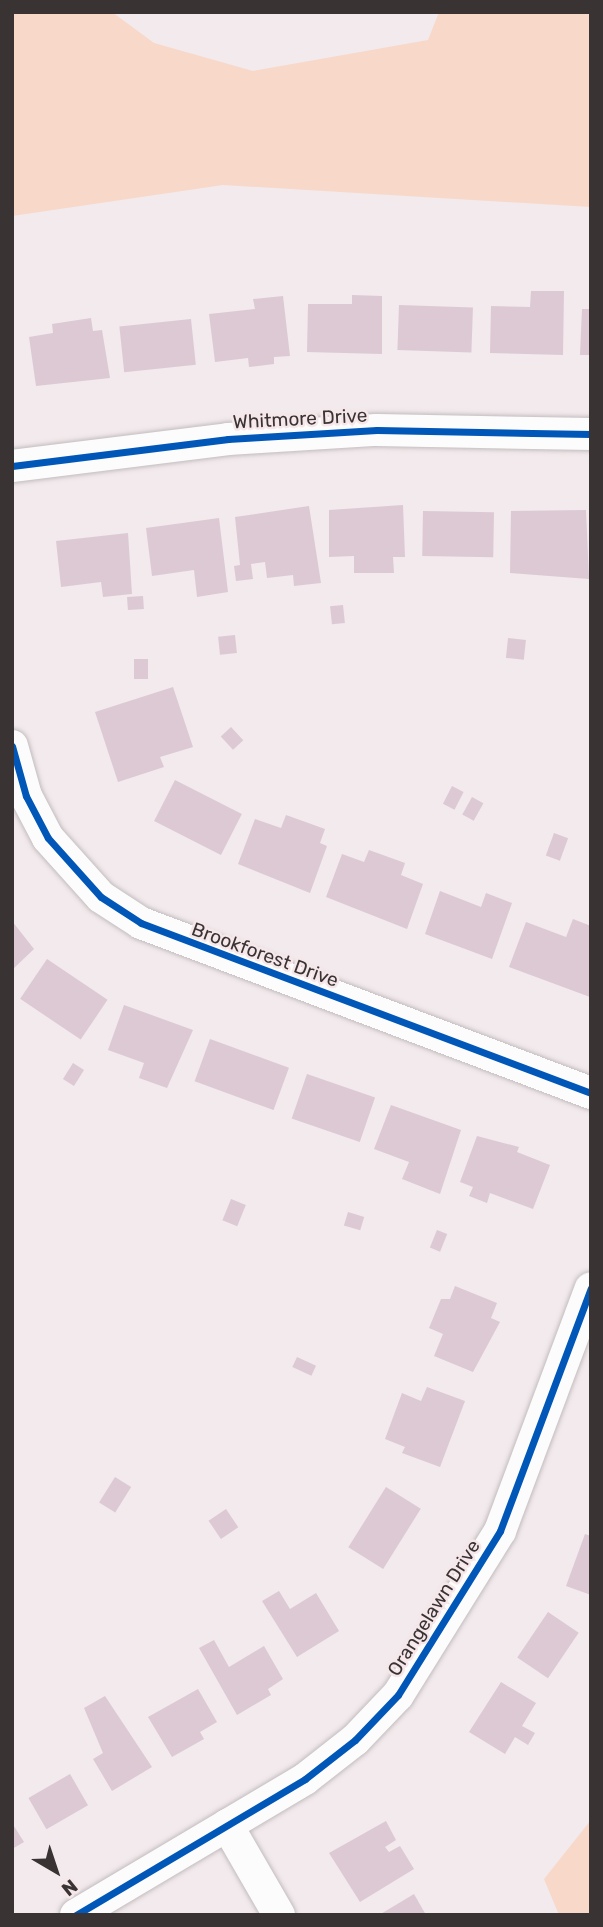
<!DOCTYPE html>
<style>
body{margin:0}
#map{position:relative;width:603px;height:1927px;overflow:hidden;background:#f2eaec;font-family:Rubik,sans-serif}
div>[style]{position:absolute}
.green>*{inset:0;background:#f8d8c9}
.building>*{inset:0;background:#dcc9d4;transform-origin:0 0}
.roads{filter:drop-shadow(0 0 2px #c3bcbe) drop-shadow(0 0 2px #c3bcbe)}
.minor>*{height:32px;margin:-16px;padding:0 16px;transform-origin:16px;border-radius:16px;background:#fdfcfc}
.cycleway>*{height:7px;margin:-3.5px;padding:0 3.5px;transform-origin:3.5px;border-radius:3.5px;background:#0057b8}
span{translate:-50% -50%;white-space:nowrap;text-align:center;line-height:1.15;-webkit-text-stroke:5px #f6e7ea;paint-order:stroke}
.street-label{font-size:19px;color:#393334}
.frame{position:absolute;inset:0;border:14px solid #393334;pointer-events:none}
.north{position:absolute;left:21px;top:1836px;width:70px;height:70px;-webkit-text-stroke:5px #f6e7ea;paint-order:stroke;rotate:141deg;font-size:19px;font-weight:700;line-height:28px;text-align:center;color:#393334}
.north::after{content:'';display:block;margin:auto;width:24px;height:32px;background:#393334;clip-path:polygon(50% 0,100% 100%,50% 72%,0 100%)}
</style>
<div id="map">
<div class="green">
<i style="clip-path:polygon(12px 12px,112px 12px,154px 43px,253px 71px,428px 40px,439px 12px,591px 12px,591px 207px,223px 185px,12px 216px)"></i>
<i style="clip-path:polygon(591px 1820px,591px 1915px,559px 1915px,544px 1879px)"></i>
</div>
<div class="building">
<i style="clip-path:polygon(531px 291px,564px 291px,563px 355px,490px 353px,491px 306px,530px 307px)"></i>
<i style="clip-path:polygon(352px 295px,382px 296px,382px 354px,307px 352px,308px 304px,352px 304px)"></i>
<i style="clip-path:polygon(283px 296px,290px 356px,274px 357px,274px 364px,249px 367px,248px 358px,215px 362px,209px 314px,255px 309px,253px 299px)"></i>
<i style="left:399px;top:305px;width:74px;height:45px;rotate:2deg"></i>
<i style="clip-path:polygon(582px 309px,591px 309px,591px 355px,580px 355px)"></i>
<i style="clip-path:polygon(91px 318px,93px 331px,102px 330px,110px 378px,36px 386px,29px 337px,53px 333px,52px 324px)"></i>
<i style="left:191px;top:319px;width:46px;height:72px;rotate:84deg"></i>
<i style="clip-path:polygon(403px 505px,405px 557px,393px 557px,394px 573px,354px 573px,354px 556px,329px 557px,329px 510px)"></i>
<i style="clip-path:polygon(309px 506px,321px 583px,294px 586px,293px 575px,267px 578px,265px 562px,251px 564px,253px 579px,236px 581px,234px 566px,240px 565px,235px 517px)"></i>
<i style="clip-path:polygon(586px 510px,589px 579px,510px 573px,511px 511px)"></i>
<i style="left:423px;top:511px;width:71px;height:45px;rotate:1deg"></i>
<i style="clip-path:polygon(219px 518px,228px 592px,197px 597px,194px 570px,152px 576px,146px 528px)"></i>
<i style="clip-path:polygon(128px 533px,132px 594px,103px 597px,101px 582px,61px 587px,56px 541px)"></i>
<i style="left:143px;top:596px;width:13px;height:16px;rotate:86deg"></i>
<i style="left:343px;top:605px;width:18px;height:13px;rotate:84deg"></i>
<i style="left:235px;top:635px;width:18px;height:17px;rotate:84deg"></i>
<i style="left:508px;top:638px;width:18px;height:20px;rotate:6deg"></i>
<i style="left:134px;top:659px;width:14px;height:20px"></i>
<i style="clip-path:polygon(173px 687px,193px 747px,160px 757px,164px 767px,118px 782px,95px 712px)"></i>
<i style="left:231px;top:727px;width:18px;height:14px;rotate:47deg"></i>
<i style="left:175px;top:780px;width:75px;height:46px;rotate:27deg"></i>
<i style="left:452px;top:786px;width:13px;height:20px;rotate:27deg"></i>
<i style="left:472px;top:797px;width:13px;height:20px;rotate:29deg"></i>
<i style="clip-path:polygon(286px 815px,325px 829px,320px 843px,327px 846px,310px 893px,238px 864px,255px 819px,281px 828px)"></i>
<i style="left:554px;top:833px;width:15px;height:24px;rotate:20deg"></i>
<i style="clip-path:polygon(369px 850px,405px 863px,401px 875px,423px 884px,407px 929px,326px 897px,342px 854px,364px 862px)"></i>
<i style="clip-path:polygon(440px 891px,481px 907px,486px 893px,512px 903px,492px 959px,425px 934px)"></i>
<i style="clip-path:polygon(573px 919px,591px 926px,590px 997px,509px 967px,526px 922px,566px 937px)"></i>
<i style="clip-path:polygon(12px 921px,34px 949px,12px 970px)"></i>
<i style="left:47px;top:959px;width:73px;height:48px;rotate:34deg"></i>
<i style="clip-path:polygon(124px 1005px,193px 1030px,167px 1088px,139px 1078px,144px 1063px,108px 1050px)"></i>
<i style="left:210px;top:1039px;width:84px;height:45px;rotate:20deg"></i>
<i style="left:73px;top:1063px;width:13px;height:19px;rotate:32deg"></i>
<i style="left:307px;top:1074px;width:72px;height:47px;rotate:19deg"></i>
<i style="clip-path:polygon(391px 1105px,461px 1130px,440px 1194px,402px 1179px,409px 1162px,374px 1149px)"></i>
<i style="clip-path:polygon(477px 1136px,519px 1147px,517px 1152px,550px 1165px,533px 1209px,490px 1193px,487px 1203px,469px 1196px,473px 1187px,460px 1182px)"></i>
<i style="left:231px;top:1199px;width:16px;height:23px;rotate:22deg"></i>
<i style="left:348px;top:1212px;width:17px;height:14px;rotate:17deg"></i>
<i style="left:437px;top:1230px;width:11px;height:19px;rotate:22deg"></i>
<i style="clip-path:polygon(455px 1286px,497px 1303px,491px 1318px,500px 1322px,473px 1372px,434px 1356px,443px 1334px,429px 1328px,441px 1299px,450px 1299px)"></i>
<i style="left:297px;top:1357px;width:21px;height:11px;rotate:25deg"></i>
<i style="clip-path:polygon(427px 1387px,465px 1401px,440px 1467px,402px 1453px,405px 1447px,385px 1439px,402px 1393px,421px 1401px)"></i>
<i style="left:115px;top:1477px;width:19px;height:30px;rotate:32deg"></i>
<i style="left:386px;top:1487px;width:41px;height:71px;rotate:32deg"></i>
<i style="left:226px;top:1509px;width:22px;height:21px;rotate:56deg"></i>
<i style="clip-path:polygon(585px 1534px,591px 1536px,591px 1595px,566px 1586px)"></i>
<i style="clip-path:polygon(279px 1591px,290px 1609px,316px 1593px,339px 1631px,297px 1657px,262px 1601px)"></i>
<i style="left:548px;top:1612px;width:37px;height:55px;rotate:34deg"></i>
<i style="clip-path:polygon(214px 1640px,229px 1667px,264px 1646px,283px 1679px,268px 1689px,271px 1695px,237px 1715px,199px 1648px)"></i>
<i style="clip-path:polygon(501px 1682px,536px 1703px,522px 1726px,535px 1733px,528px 1745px,515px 1737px,505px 1754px,469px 1732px)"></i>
<i style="clip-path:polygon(198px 1689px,217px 1722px,200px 1732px,204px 1739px,172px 1757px,148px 1717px)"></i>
<i style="clip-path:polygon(105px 1696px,152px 1767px,112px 1791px,93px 1759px,103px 1753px,84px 1708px)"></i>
<i style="left:70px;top:1774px;width:36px;height:48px;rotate:60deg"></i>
<i style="clip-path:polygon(386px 1821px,396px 1840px,385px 1847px,389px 1852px,400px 1846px,414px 1869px,360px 1902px,329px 1853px)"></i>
<i style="clip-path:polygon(12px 1823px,24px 1842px,12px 1849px)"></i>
<i style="clip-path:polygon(414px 1894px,426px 1915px,379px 1915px)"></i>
</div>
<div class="roads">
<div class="minor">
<i style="left:12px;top:466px;width:218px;rotate:-7.1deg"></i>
<i style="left:228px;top:439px;width:149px;rotate:-3.5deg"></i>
<i style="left:377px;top:430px;width:214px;rotate:1.1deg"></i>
<i style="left:12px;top:746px;width:52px;rotate:74.4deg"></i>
<i style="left:26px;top:796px;width:47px;rotate:62.4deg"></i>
<i style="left:48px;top:838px;width:79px;rotate:48.1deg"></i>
<i style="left:101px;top:897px;width:48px;rotate:33deg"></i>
<i style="left:141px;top:923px;width:481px;rotate:20.7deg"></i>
<i style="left:227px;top:1825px;width:104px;rotate:60deg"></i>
<i style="left:76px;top:1915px;width:266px;rotate:-30.7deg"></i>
<i style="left:305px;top:1779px;width:63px;rotate:-38deg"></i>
<i style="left:355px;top:1740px;width:62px;rotate:-46.3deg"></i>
<i style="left:398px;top:1695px;width:193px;rotate:-58.1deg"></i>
<i style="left:500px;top:1531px;width:259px;rotate:-69.5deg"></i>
</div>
</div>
<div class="cycleway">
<i style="left:12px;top:466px;width:218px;rotate:-7.1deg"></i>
<i style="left:228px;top:439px;width:149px;rotate:-3.5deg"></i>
<i style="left:377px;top:430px;width:214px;rotate:1.1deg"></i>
<i style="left:12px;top:746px;width:52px;rotate:74.4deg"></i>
<i style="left:26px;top:796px;width:47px;rotate:62.4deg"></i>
<i style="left:48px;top:838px;width:79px;rotate:48.1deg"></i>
<i style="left:101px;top:897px;width:48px;rotate:33deg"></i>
<i style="left:141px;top:923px;width:481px;rotate:20.7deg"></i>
<i style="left:76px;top:1915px;width:266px;rotate:-30.7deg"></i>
<i style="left:305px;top:1779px;width:63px;rotate:-38deg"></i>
<i style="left:355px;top:1740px;width:62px;rotate:-46.3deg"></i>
<i style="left:398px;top:1695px;width:193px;rotate:-58.1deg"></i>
<i style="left:500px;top:1531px;width:259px;rotate:-69.5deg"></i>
</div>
<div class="street-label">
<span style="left:300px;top:419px;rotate:-3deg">Whitmore Drive</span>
<span style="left:265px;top:955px;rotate:20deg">Brookforest Drive</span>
<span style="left:434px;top:1608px;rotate:-58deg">Orangelawn Drive</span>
</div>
<div class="frame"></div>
<div class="north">N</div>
</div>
